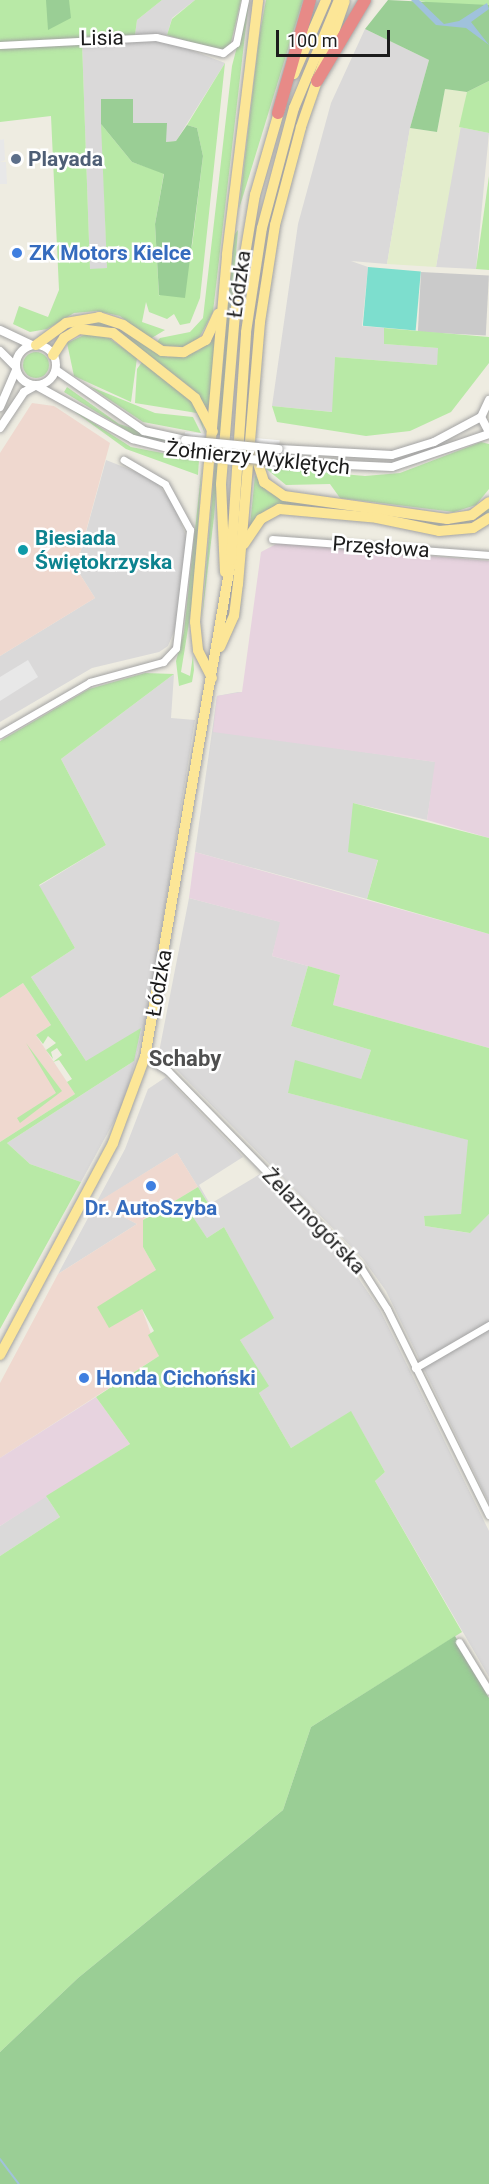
<!DOCTYPE html>
<meta charset="utf-8">
<style>
body{margin:0}
#map{position:relative;width:489px;height:2184px;overflow:hidden;background:#eeece1;font-family:Roboto,sans-serif}
div>[style]{position:absolute}
.residential>*{inset:0;background:#dad9d9}
.commercial>*{inset:0;background:#efd8cf}
.industrial>*{inset:0;background:#e7d3df}
.religious>*{inset:0;background:#cacaca;transform-origin:0 0}
.farmland>*{inset:0;background:#e3edcc}
.grass>*{inset:0;background:#b8e9a6}
.round{border-radius:50%}
.forest>*{inset:0;background:#9ace95}
.pitch>*{inset:0;background:#7ddece;transform-origin:0 0}
.parking>*{inset:0;background:#e8e8e8}
.water>*{inset:0;background:#a0c2dc}
.pier>*{inset:0;background:#fff;transform-origin:0 0}
.stream>*{height:2px;margin:-1px;padding:0 1px;transform-origin:1px;border-radius:1px;background:#a0c2dc}
.roads{filter:drop-shadow(0 0 2px #a3a3a3) drop-shadow(0 0 2px #a3a3a3)}
.minor>*{height:7px;margin:-3.5px;padding:0 3.5px;transform-origin:3.5px;border-radius:3.5px;background:#fff}
.tertiary>*{height:8px;margin:-4px;padding:0 4px;transform-origin:4px;border-radius:4px;background:#fff}
.tertiary>.ring{margin:-4px;padding:0;box-sizing:content-box;background:none;border:8px solid #fff;border-radius:50%}
.primary>*{height:10px;margin:-5px;padding:0 5px;transform-origin:5px;border-radius:5px;background:#fce697}
.motorway>*{height:12px;margin:-6px;padding:0 6px;transform-origin:6px;border-radius:6px;background:#e78a87}
.bridges{filter:drop-shadow(0 0 2px #a3a3a3) drop-shadow(0 0 2px #a3a3a3)}
.tertiary-bridge>*{height:8px;margin:-4px;padding:0 4px;transform-origin:4px;border-radius:4px;background:#fff}
.dots>*{width:16px;height:16px;translate:-50% -50%;box-sizing:border-box;border:3px solid #fff;border-radius:50%}
span{translate:-50% -50%;white-space:nowrap;text-align:center;line-height:1.15;-webkit-text-stroke:5px #fff;paint-order:stroke}
.street-label{font-size:21px;color:#1c1c1c}
.service-label{font-size:21px;color:#4e5e75;font-weight:700}
.left{translate:0 -50%;text-align:left}
.shop-label{font-size:21px;color:#366cbe;font-weight:700}
.culture-label{font-size:21px;color:#0d838f;font-weight:700}
.neighbourhood-label{font-size:22px;color:#4f4f4f;font-weight:700}
.scale{position:absolute;left:276px;top:30px;width:114px;height:27px;box-sizing:border-box;border:3px solid #1c1c1c;border-top:0;padding-left:8px;font-size:18px;line-height:21px;white-space:nowrap;color:#1c1c1c;-webkit-text-stroke:4px #fff;paint-order:stroke}
</style>
<div id="map">
<div class="residential">
<i style="clip-path:polygon(162px 0,195px 0,172px 18px,167px 35px,135px 35px,137px 20px)"></i>
<i style="clip-path:polygon(365px 29px,429px 60px,410px 128px,387px 264px,351px 261px,368px 267px,362px 326px,384px 328px,384px 344px,439px 348px,437px 365px,335px 357px,333px 412px,272px 406px,298px 224px,331px 103px)"></i>
<i style="clip-path:polygon(164px 40px,225px 63px,176px 141px,166px 142px,166px 123px,133px 123px,101px 99px,107px 268px,90px 270px,82px 42px)"></i>
<i style="clip-path:polygon(459px 127px,489px 133px,476px 269px,436px 267px)"></i>
<i style="clip-path:polygon(106px 460px,154px 479px,174px 505px,187px 539px,181px 614px,168px 646px,159px 652px,92px 668px,0 722px,0 656px,95px 598px,76px 568px)"></i>
<i style="clip-path:polygon(174px 674px,171px 718px,195px 720px,148px 1012px,124px 1103px,81px 1182px,30px 1164px,7px 1143px,134px 1061px,86px 1061px,31px 977px,75px 948px,39px 886px,106px 845px,61px 759px)"></i>
<i style="clip-path:polygon(238px 692px,343px 701px,336px 748px,436px 762px,427px 820px,353px 803px,378px 859px,367px 899px,195px 852px,217px 696px)"></i>
<i style="clip-path:polygon(189px 898px,281px 922px,272px 956px,308px 966px,291px 1026px,371px 1050px,361px 1079px,288px 1093px,469px 1140px,461px 1215px,424px 1216px,425px 1226px,469px 1233px,489px 1214px,489px 1503px,386px 1291px,363px 1259px,159px 1052px)"></i>
<i style="clip-path:polygon(166px 1077px,243px 1157px,199px 1185px,210px 1204px,260px 1174px,348px 1263px,380px 1310px,489px 1531px,489px 1677px,375px 1481px,385px 1472px,351px 1412px,291px 1448px,259px 1393px,268px 1386px,240px 1340px,273px 1318px,224px 1227px,207px 1238px,192px 1216px,209px 1205px,177px 1153px,97px 1203px,137px 1224px,58px 1274px,125px 1149px,148px 1089px)"></i>
<i style="clip-path:polygon(46px 1496px,60px 1517px,0 1556px,0 1526px)"></i>
</div>
<div class="commercial">
<i style="clip-path:polygon(32px 403px,54px 406px,110px 443px,76px 568px,95px 598px,0 656px,0 453px)"></i>
<i style="clip-path:polygon(23px 983px,51px 1025px,36px 1035px,75px 1094px,0 1142px,0 998px)"></i>
<i style="clip-path:polygon(177px 1153px,198px 1187px,143px 1220px,143px 1247px,156px 1270px,142px 1309px,159px 1356px,0 1458px,0 1383px,58px 1274px,137px 1224px,96px 1203px)"></i>
</div>
<div class="industrial">
<i style="clip-path:polygon(278px 543px,489px 561px,489px 838px,427px 820px,435px 762px,213px 732px,217px 696px,242px 692px,261px 552px)"></i>
<i style="clip-path:polygon(195px 852px,489px 934px,489px 1048px,333px 1005px,340px 975px,272px 956px,280px 922px,189px 898px)"></i>
<i style="clip-path:polygon(96px 1397px,130px 1444px,0 1526px,0 1458px)"></i>
</div>
<div class="religious">
<i style="left:421px;top:272px;width:68px;height:60px;rotate:3deg"></i>
</div>
<div class="farmland">
<i style="clip-path:polygon(445px 89px,467px 92px,436px 267px,387px 264px,410px 128px,437px 132px)"></i>
</div>
<div class="grass">
<i style="clip-path:polygon(0 0,162px 0,137px 20px,135px 35px,83px 37px,82px 42px,90px 269px,107px 268px,101px 124px,132px 162px,164px 173px,155px 224px,159px 296px,192px 246px,203px 156px,197px 128px,187px 125px,225px 63px,200px 298px,190px 323px,180px 325px,174px 314px,167px 319px,149px 312px,146px 302px,142px 322px,165px 330px,150px 339px,120px 316px,97px 311px,74px 313px,47px 329px,30px 332px,13px 324px,19px 306px,48px 317px,59px 290px,51px 116px,0 122px)"></i>
<i style="clip-path:polygon(195px 0,241px 0,230px 47px,218px 51px,167px 35px,172px 19px)"></i>
<i style="clip-path:polygon(249px 0,213px 312px,198px 340px,183px 347px,164px 346px,157px 342px,160px 338px,190px 332px,203px 318px,232px 66px)"></i>
<i style="clip-path:polygon(266px 0,303px 0,239px 209px,259px 38px)"></i>
<i style="clip-path:polygon(417px 0,489px 0,489px 5px,439px 5px)"></i>
<i style="clip-path:polygon(489px 81px,489px 133px,459px 127px,467px 92px)"></i>
<i style="clip-path:polygon(489px 176px,489px 270px,476px 269px)"></i>
<i style="clip-path:polygon(238px 230px,214px 517px,202px 618px,234px 235px)"></i>
<i style="clip-path:polygon(84px 321px,108px 323px,168px 357px,198px 351px,216px 334px,210px 414px,191px 388px,113px 328px,87px 324px,55px 336px)"></i>
<i style="clip-path:polygon(384px 328px,489px 337px,489px 363px,451px 412px,410px 431px,366px 436px,277px 422px,272px 406px,332px 412px,335px 357px,437px 365px,438px 348px,384px 344px)"></i>
<i style="clip-path:polygon(86px 334px,106px 336px,137px 358px,131px 402px,74px 376px,67px 343px)"></i>
<i class="round" style="left:23px;top:352px;width:26px;height:26px"></i>
<i style="clip-path:polygon(142px 362px,193px 402px,202px 421px,205px 434px,197px 413px,135px 403px,137px 369px)"></i>
<i style="clip-path:polygon(89px 386px,155px 413px,193px 417px,201px 433px,143px 422px)"></i>
<i style="clip-path:polygon(67px 387px,119px 424px,196px 448px,134px 435px,64px 392px)"></i>
<i style="clip-path:polygon(64px 404px,131px 447px,199px 460px,198px 475px,126px 449px)"></i>
<i style="clip-path:polygon(481px 442px,489px 444px,489px 489px,476px 505px,454px 512px,340px 498px,330px 484px,286px 485px,264px 467px,365px 476px,400px 473px)"></i>
<i style="clip-path:polygon(202px 465px,193px 598px,181px 672px,190px 676px,193px 655px,194px 670px,192px 682px,179px 686px,176px 661px,184px 632px)"></i>
<i style="clip-path:polygon(255px 475px,267px 491px,287px 501px,444px 524px,466px 521px,489px 508px,489px 512px,464px 525px,447px 527px,285px 504px,266px 510px,250px 526px)"></i>
<i style="clip-path:polygon(145px 673px,174px 674px,61px 759px,106px 845px,39px 885px,75px 948px,31px 977px,86px 1061px,141px 1028px,134px 1061px,7px 1143px,30px 1164px,81px 1182px,0 1329px,0 1142px,75px 1094px,67px 1082px,72px 1079px,59px 1060px,53px 1062px,62px 1055px,57px 1048px,51px 1052px,53px 1059px,46px 1050px,56px 1043px,48px 1036px,43px 1044px,36px 1035px,51px 1025px,23px 983px,0 998px,0 741px,89px 689px)"></i>
<i style="clip-path:polygon(353px 803px,489px 838px,489px 934px,367px 899px,378px 860px,348px 852px)"></i>
<i style="clip-path:polygon(308px 966px,340px 975px,333px 1005px,489px 1048px,489px 1214px,470px 1233px,425px 1226px,424px 1216px,461px 1214px,468px 1140px,288px 1093px,295px 1060px,361px 1079px,371px 1050px,291px 1026px)"></i>
<i style="clip-path:polygon(26px 1043px,62px 1091px,20px 1123px,17px 1118px,56px 1093px)"></i>
<i style="clip-path:polygon(198px 1187px,209px 1205px,193px 1217px,207px 1238px,224px 1227px,274px 1318px,240px 1340px,269px 1386px,259px 1393px,291px 1448px,351px 1411px,385px 1472px,375px 1481px,462px 1632px,311px 1727px,283px 1810px,78px 1978px,0 2052px,0 1556px,60px 1517px,46px 1496px,130px 1444px,96px 1397px,159px 1356px,148px 1335px,154px 1331px,142px 1309px,109px 1328px,97px 1307px,156px 1270px,143px 1247px,143px 1220px)"></i>
</div>
<div class="forest">
<i style="clip-path:polygon(46px 0,69px 0,71px 18px,48px 30px)"></i>
<i style="clip-path:polygon(388px 0,489px 5px,489px 81px,467px 92px,445px 89px,437px 132px,410px 128px,429px 60px,365px 29px)"></i>
<i style="clip-path:polygon(101px 99px,133px 99px,133px 123px,167px 123px,166px 142px,176px 141px,187px 125px,197px 128px,203px 156px,185px 298px,159px 295px,155px 224px,164px 174px,132px 162px,101px 124px)"></i>
<i style="clip-path:polygon(455px 1636px,489px 1698px,489px 2184px,0 2184px,0 2052px,78px 1978px,283px 1810px,311px 1727px)"></i>
</div>
<div class="pitch">
<i style="left:368px;top:267px;width:53px;height:59px;rotate:5deg"></i>
</div>
<div class="parking">
<i style="clip-path:polygon(4px 139px,5px 160px,0 162px,6px 162px,7px 184px,0 184px,0 140px)"></i>
<i style="clip-path:polygon(28px 660px,38px 677px,0 701px,0 677px)"></i>
</div>
<div class="water">
<i style="clip-path:polygon(411px 0,419px 0,444px 24px,459px 21px,487px 3px,489px 9px,471px 22px,489px 45px,466px 28px,436px 25px)"></i>
</div>
<div class="pier">
<i style="left:185px;top:432px;width:95px;height:27px;rotate:5deg"></i>
</div>
<div class="stream">
<i style="left:0;top:2159px;width:31px;rotate:53deg"></i>
</div>
<div class="roads">
<div class="minor">
<i style="left:0;top:45px;width:156px;rotate:-2.9deg"></i>
<i style="left:156px;top:37px;width:69px;rotate:13.4deg"></i>
<i style="left:223px;top:53px;width:16px;rotate:-38deg"></i>
<i style="left:236px;top:43px;width:44px;rotate:-78.2deg"></i>
<i style="left:272px;top:539px;width:218px;rotate:4.2deg"></i>
<i style="left:0;top:734px;width:104px;rotate:-30deg"></i>
<i style="left:90px;top:682px;width:76px;rotate:-15.3deg"></i>
<i style="left:163px;top:662px;width:19px;rotate:-47deg"></i>
<i style="left:176px;top:648px;width:119px;rotate:-83.2deg"></i>
<i style="left:190px;top:530px;width:52px;rotate:-118.5deg"></i>
<i style="left:165px;top:484px;width:48px;rotate:-149.7deg"></i>
<i style="left:145px;top:1057px;width:27px;rotate:31deg"></i>
<i style="left:168px;top:1071px;width:276px;rotate:45.6deg"></i>
<i style="left:361px;top:1268px;width:49px;rotate:57.6deg"></i>
<i style="left:387px;top:1309px;width:230px;rotate:63.7deg"></i>
<i style="left:415px;top:1368px;width:86px;rotate:-30.2deg"></i>
<i style="left:459px;top:1642px;width:57px;rotate:58.5deg"></i>
</div>
<div class="tertiary">
<i style="left:0;top:330px;width:35px;rotate:25deg"></i>
<i class="ring" style="left:16px;top:345px;width:32px;height:32px"></i>
<i style="left:0;top:351px;width:21px;rotate:45deg"></i>
<i style="left:56px;top:370px;width:107px;rotate:34.7deg"></i>
<i style="left:144px;top:431px;width:42px;rotate:12.4deg"></i>
<i style="left:37px;top:386px;width:110px;rotate:28.9deg"></i>
<i style="left:133px;top:439px;width:53px;rotate:14.3deg"></i>
<i style="left:489px;top:400px;width:19px;rotate:115deg"></i>
<i style="left:481px;top:417px;width:17px;rotate:62deg"></i>
<i style="left:0;top:407px;width:40px;rotate:-66.6deg"></i>
<i style="left:0;top:428px;width:43px;rotate:-56.3deg"></i>
<i style="left:24px;top:392px;width:13px;rotate:-29deg"></i>
<i style="left:279px;top:449px;width:113px;rotate:3deg"></i>
<i style="left:392px;top:455px;width:44px;rotate:-17.2deg"></i>
<i style="left:434px;top:442px;width:53px;rotate:-28deg"></i>
<i style="left:278px;top:462px;width:114px;rotate:2.5deg"></i>
<i style="left:392px;top:467px;width:102px;rotate:-18.8deg"></i>
</div>
<div class="primary">
<i style="left:294px;top:74px;width:81px;rotate:-66.6deg"></i>
<i style="left:36px;top:345px;width:37px;rotate:-36deg"></i>
<i style="left:66px;top:323px;width:34px;rotate:-10deg"></i>
<i style="left:99px;top:317px;width:25px;rotate:18deg"></i>
<i style="left:123px;top:325px;width:47px;rotate:33.7deg"></i>
<i style="left:162px;top:351px;width:22px;rotate:3deg"></i>
<i style="left:184px;top:352px;width:25px;rotate:-29deg"></i>
<i style="left:206px;top:340px;width:29px;rotate:-65deg"></i>
<i style="left:53px;top:355px;width:20px;rotate:-57deg"></i>
<i style="left:64px;top:338px;width:17px;rotate:-31deg"></i>
<i style="left:79px;top:329px;width:34px;rotate:7deg"></i>
<i style="left:113px;top:333px;width:105px;rotate:38.4deg"></i>
<i style="left:195px;top:398px;width:38px;rotate:62deg"></i>
<i style="left:254px;top:451px;width:33px;rotate:72deg"></i>
<i style="left:264px;top:482px;width:24px;rotate:35deg"></i>
<i style="left:284px;top:496px;width:165px;rotate:8deg"></i>
<i style="left:447px;top:519px;width:25px;rotate:-9deg"></i>
<i style="left:472px;top:515px;width:21px;rotate:-37deg"></i>
<i style="left:244px;top:544px;width:30px;rotate:-56deg"></i>
<i style="left:261px;top:519px;width:21px;rotate:-29deg"></i>
<i style="left:279px;top:509px;width:98px;rotate:5.2deg"></i>
<i style="left:377px;top:518px;width:63px;rotate:11.8deg"></i>
<i style="left:439px;top:531px;width:34px;rotate:-5deg"></i>
<i style="left:473px;top:528px;width:19px;rotate:-32deg"></i>
<i style="left:225px;top:572px;width:88px;rotate:-92.6deg"></i>
<i style="left:221px;top:484px;width:171px;rotate:-85.3deg"></i>
<i style="left:235px;top:314px;width:121px;rotate:-80.5deg"></i>
<i style="left:255px;top:195px;width:94px;rotate:-73.9deg"></i>
<i style="left:220px;top:647px;width:34px;rotate:-66deg"></i>
<i style="left:234px;top:616px;width:32px;rotate:-83deg"></i>
<i style="left:238px;top:584px;width:263px;rotate:-85.2deg"></i>
<i style="left:260px;top:322px;width:98px;rotate:-81.2deg"></i>
<i style="left:275px;top:225px;width:101px;rotate:-75.1deg"></i>
<i style="left:301px;top:127px;width:133px;rotate:-70.8deg"></i>
<i style="left:212px;top:678px;width:31px;rotate:-117deg"></i>
<i style="left:198px;top:650px;width:28px;rotate:-96deg"></i>
<i style="left:195px;top:622px;width:369px;rotate:-85deg"></i>
<i style="left:227px;top:254px;width:256px;rotate:-83deg"></i>
<i style="left:0;top:1355px;width:240px;rotate:-61.9deg"></i>
<i style="left:113px;top:1143px;width:92px;rotate:-69.6deg"></i>
<i style="left:145px;top:1057px;width:504px;rotate:-80.18deg"></i>
<i style="left:231px;top:560px;width:228px;rotate:-86.2deg"></i>
<i style="left:246px;top:332px;width:105px;rotate:-81.3deg"></i>
<i style="left:262px;top:228px;width:124px;rotate:-75.1deg"></i>
<i style="left:294px;top:108px;width:117px;rotate:-67.4deg"></i>
</div>
<div class="motorway">
<i style="left:317px;top:81px;width:94px;rotate:-59.3deg"></i>
<i style="left:278px;top:113px;width:117px;rotate:-74.2deg"></i>
</div>
</div>
<div class="bridges">
<div class="tertiary-bridge">
<i style="left:185px;top:440px;width:94px;rotate:5.5deg"></i>
<i style="left:184px;top:452px;width:95px;rotate:6.1deg"></i>
</div>
</div>
<div class="dots">
<i style="left:16px;top:159px;background:#5c6f8a"></i>
<i style="left:17px;top:253px;background:#3f7fe0"></i>
<i style="left:23px;top:550px;background:#0f9aa8"></i>
<i style="left:151px;top:1186px;background:#3f7fe0"></i>
<i style="left:84px;top:1378px;background:#3f7fe0"></i>
</div>
<div class="street-label">
<span style="left:102px;top:38px;rotate:-1deg">Lisia</span>
<span style="left:239px;top:284px;rotate:-82deg">Łódzka</span>
<span style="left:258px;top:458px;rotate:6deg">Żołnierzy Wyklętych</span>
<span style="left:381px;top:547px;rotate:4deg">Przęsłowa</span>
<span style="left:159px;top:983px;rotate:-80deg">Łódzka</span>
<span style="left:314px;top:1221px;rotate:46deg">Żelaznogórska</span>
</div>
<div class="service-label">
<span class="left" style="left:28px;top:159px">Playada</span>
</div>
<div class="shop-label">
<span class="left" style="left:29px;top:253px">ZK Motors Kielce</span>
<span style="left:151px;top:1208px">Dr. AutoSzyba</span>
<span class="left" style="left:96px;top:1378px">Honda Cichoński</span>
</div>
<div class="culture-label">
<span class="left" style="left:35px;top:550px">Biesiada<br>Świętokrzyska</span>
</div>
<div class="neighbourhood-label">
<span style="left:185px;top:1059px">Schaby</span>
</div>
<div class="scale">100 m</div>
</div>
